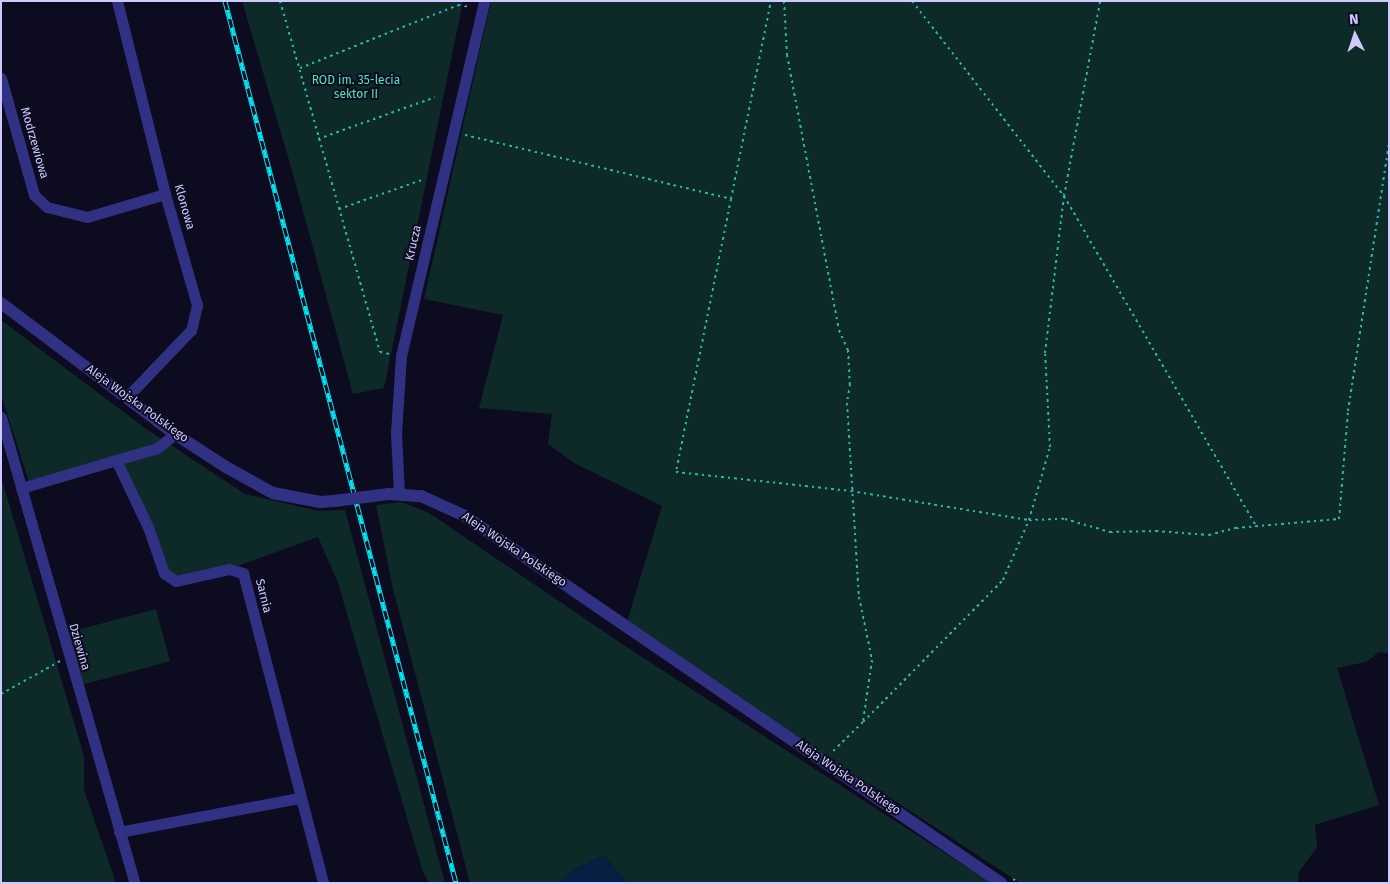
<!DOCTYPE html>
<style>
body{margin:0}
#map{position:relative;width:1390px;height:884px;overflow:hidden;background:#0d0b20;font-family:"Fira Sans",sans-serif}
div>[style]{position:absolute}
.green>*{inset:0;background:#0d2a28;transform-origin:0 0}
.water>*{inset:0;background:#071f43}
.path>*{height:2px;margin-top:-1px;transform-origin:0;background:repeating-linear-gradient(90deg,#22baab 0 2.5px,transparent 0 6.5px)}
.minor>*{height:11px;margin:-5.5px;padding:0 5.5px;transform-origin:5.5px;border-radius:5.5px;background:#313184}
.tertiary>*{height:12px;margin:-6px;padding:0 6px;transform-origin:6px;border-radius:6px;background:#313184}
.rail>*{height:5px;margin-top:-2.5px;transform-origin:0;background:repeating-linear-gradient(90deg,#0d0b20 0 9px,#00e6f5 0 18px);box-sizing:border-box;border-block:1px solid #00e6f5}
.tertiary-bridge>*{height:12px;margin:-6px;padding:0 6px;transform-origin:6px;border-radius:6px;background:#313184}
span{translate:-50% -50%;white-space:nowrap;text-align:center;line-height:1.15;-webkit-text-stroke:4px #0d0b20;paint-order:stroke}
.park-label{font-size:12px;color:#4be9bb}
.street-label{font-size:12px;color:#cecaff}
.frame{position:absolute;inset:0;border:2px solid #cecaff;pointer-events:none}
.north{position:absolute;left:1330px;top:10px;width:50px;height:50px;-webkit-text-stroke:4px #0d0b20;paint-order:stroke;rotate:356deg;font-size:14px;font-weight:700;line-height:20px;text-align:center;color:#cecaff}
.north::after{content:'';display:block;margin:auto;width:18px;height:22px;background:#cecaff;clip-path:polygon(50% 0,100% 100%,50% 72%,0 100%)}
</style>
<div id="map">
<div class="green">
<i style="clip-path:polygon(242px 1px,463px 1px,384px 388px,353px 394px,291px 167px)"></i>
<i style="clip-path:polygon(491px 1px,1389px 1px,1389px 653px,1379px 652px,1366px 662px,1337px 668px,1379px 805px,1315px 825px,1317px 847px,1299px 872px,1298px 883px,1020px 883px,626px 625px,662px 506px,574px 463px,548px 444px,552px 414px,479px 408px,503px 315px,424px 299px)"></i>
<i style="clip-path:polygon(1px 320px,145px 428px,245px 494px,319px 511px,345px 510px,445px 883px,429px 883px,422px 869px,338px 583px,318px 537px,229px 569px,176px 581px,164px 573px,116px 460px,30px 485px,1px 395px)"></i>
<i style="clip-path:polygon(1px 477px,84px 756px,84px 790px,116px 883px,1px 883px)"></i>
<i style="clip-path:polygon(402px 502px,429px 513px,628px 648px,991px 883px,627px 883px,604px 855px,575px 869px,558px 883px,470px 883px,393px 589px,376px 505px)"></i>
<i style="left:156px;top:609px;width:54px;height:98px;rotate:75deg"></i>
</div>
<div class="water">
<i style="clip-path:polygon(604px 855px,627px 883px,558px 883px,575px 869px)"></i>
</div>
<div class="path">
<i style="left:280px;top:1px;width:365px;rotate:74.1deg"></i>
<i style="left:380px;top:352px;width:10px;rotate:11deg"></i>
<i style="left:784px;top:1px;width:54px;rotate:86.8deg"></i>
<i style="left:787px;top:55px;width:280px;rotate:79.3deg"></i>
<i style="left:839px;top:330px;width:22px;rotate:66deg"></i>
<i style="left:848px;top:350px;width:34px;rotate:87deg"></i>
<i style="left:850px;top:384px;width:19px;rotate:99deg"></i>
<i style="left:847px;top:403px;width:194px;rotate:86.5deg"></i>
<i style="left:859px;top:597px;width:64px;rotate:78.3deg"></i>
<i style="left:872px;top:660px;width:63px;rotate:98.3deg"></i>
<i style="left:863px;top:722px;width:43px;rotate:135.9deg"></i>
<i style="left:912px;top:1px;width:247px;rotate:52.1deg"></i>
<i style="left:1064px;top:196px;width:382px;rotate:59.8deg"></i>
<i style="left:300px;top:68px;width:170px;rotate:-21.7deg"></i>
<i style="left:458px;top:5px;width:12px;rotate:9deg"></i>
<i style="left:465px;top:135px;width:274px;rotate:13.5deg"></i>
<i style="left:731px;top:199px;width:278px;rotate:101.4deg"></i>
<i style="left:676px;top:472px;width:176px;rotate:6.2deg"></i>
<i style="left:851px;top:491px;width:180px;rotate:9.3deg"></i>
<i style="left:1029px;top:520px;width:36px;rotate:-2deg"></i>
<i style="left:1065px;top:519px;width:47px;rotate:16.1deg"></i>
<i style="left:1110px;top:532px;width:46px;rotate:-1.2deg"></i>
<i style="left:1156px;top:531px;width:53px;rotate:4.3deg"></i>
<i style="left:1209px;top:535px;width:28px;rotate:-15deg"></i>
<i style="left:1236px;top:528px;width:103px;rotate:-5deg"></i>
<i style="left:1339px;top:519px;width:108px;rotate:-85.2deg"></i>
<i style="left:1348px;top:411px;width:271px;rotate:-81.3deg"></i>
<i style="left:318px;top:139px;width:124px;rotate:-19.7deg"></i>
<i style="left:731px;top:199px;width:202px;rotate:-78.6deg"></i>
<i style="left:339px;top:209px;width:88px;rotate:-19.3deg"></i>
<i style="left:1px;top:694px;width:68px;rotate:-29.2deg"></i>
<i style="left:863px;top:722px;width:199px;rotate:-45.4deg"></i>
<i style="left:1003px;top:580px;width:65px;rotate:-66.6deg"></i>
<i style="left:1029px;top:520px;width:76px;rotate:-74deg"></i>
<i style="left:1050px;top:447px;width:94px;rotate:-93deg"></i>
<i style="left:1045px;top:353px;width:158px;rotate:-83.1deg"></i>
<i style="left:1064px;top:196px;width:198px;rotate:-79.5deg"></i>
<i style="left:1013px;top:879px;width:7px;rotate:34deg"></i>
</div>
<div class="minor">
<i style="left:117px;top:1px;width:199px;rotate:76deg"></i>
<i style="left:165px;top:194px;width:116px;rotate:73.9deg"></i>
<i style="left:197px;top:305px;width:26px;rotate:103deg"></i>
<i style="left:191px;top:330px;width:93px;rotate:133.7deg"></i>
<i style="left:1px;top:78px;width:122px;rotate:74.2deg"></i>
<i style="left:34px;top:195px;width:18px;rotate:43deg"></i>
<i style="left:47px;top:207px;width:41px;rotate:14deg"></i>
<i style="left:87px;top:217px;width:81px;rotate:-16.4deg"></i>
<i style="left:1px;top:417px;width:485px;rotate:74deg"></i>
<i style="left:116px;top:460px;width:74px;rotate:64.5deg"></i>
<i style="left:148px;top:527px;width:49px;rotate:70.8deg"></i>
<i style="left:164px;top:573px;width:14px;rotate:34deg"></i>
<i style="left:176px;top:581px;width:54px;rotate:-12.8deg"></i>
<i style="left:229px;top:569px;width:15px;rotate:16deg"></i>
<i style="left:243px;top:573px;width:320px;rotate:75.5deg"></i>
<i style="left:21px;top:488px;width:142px;rotate:-16.4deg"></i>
<i style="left:157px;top:448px;width:23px;rotate:-38deg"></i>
<i style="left:399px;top:494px;width:61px;rotate:-92.8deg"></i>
<i style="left:396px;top:433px;width:77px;rotate:-86.3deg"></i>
<i style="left:401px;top:356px;width:365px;rotate:-76.8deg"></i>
<i style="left:119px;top:832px;width:183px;rotate:-10.7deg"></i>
</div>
<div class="tertiary">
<i style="left:1px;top:303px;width:218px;rotate:37deg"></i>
<i style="left:175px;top:434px;width:61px;rotate:32.9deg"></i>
<i style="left:226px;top:467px;width:54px;rotate:29deg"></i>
<i style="left:273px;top:493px;width:48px;rotate:10.8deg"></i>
<i style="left:320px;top:502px;width:14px;rotate:-4deg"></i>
<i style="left:389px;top:494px;width:32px;rotate:4deg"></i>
<i style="left:421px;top:496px;width:48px;rotate:24.4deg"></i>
<i style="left:465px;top:516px;width:650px;rotate:34.4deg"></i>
</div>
<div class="rail">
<i style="left:225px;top:1px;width:912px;rotate:75.32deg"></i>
</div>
<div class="tertiary-bridge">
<i style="left:334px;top:501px;width:55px;rotate:-7.3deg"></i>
</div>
<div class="park-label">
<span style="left:356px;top:88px">ROD im. 35-lecia<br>sektor II</span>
</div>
<div class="street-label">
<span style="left:34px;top:143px;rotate:74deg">Modrzewiowa</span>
<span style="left:184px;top:207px;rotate:74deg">Klonowa</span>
<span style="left:414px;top:243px;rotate:-77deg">Krucza</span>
<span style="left:137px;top:404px;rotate:36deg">Aleja Wojska Polskiego</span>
<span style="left:514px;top:550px;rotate:34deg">Aleja Wojska Polskiego</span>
<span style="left:263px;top:596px;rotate:76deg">Sarnia</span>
<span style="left:79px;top:647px;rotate:74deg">Dziewina</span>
<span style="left:848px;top:778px;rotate:34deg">Aleja Wojska Polskiego</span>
</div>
<div class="frame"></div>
<div class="north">N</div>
</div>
